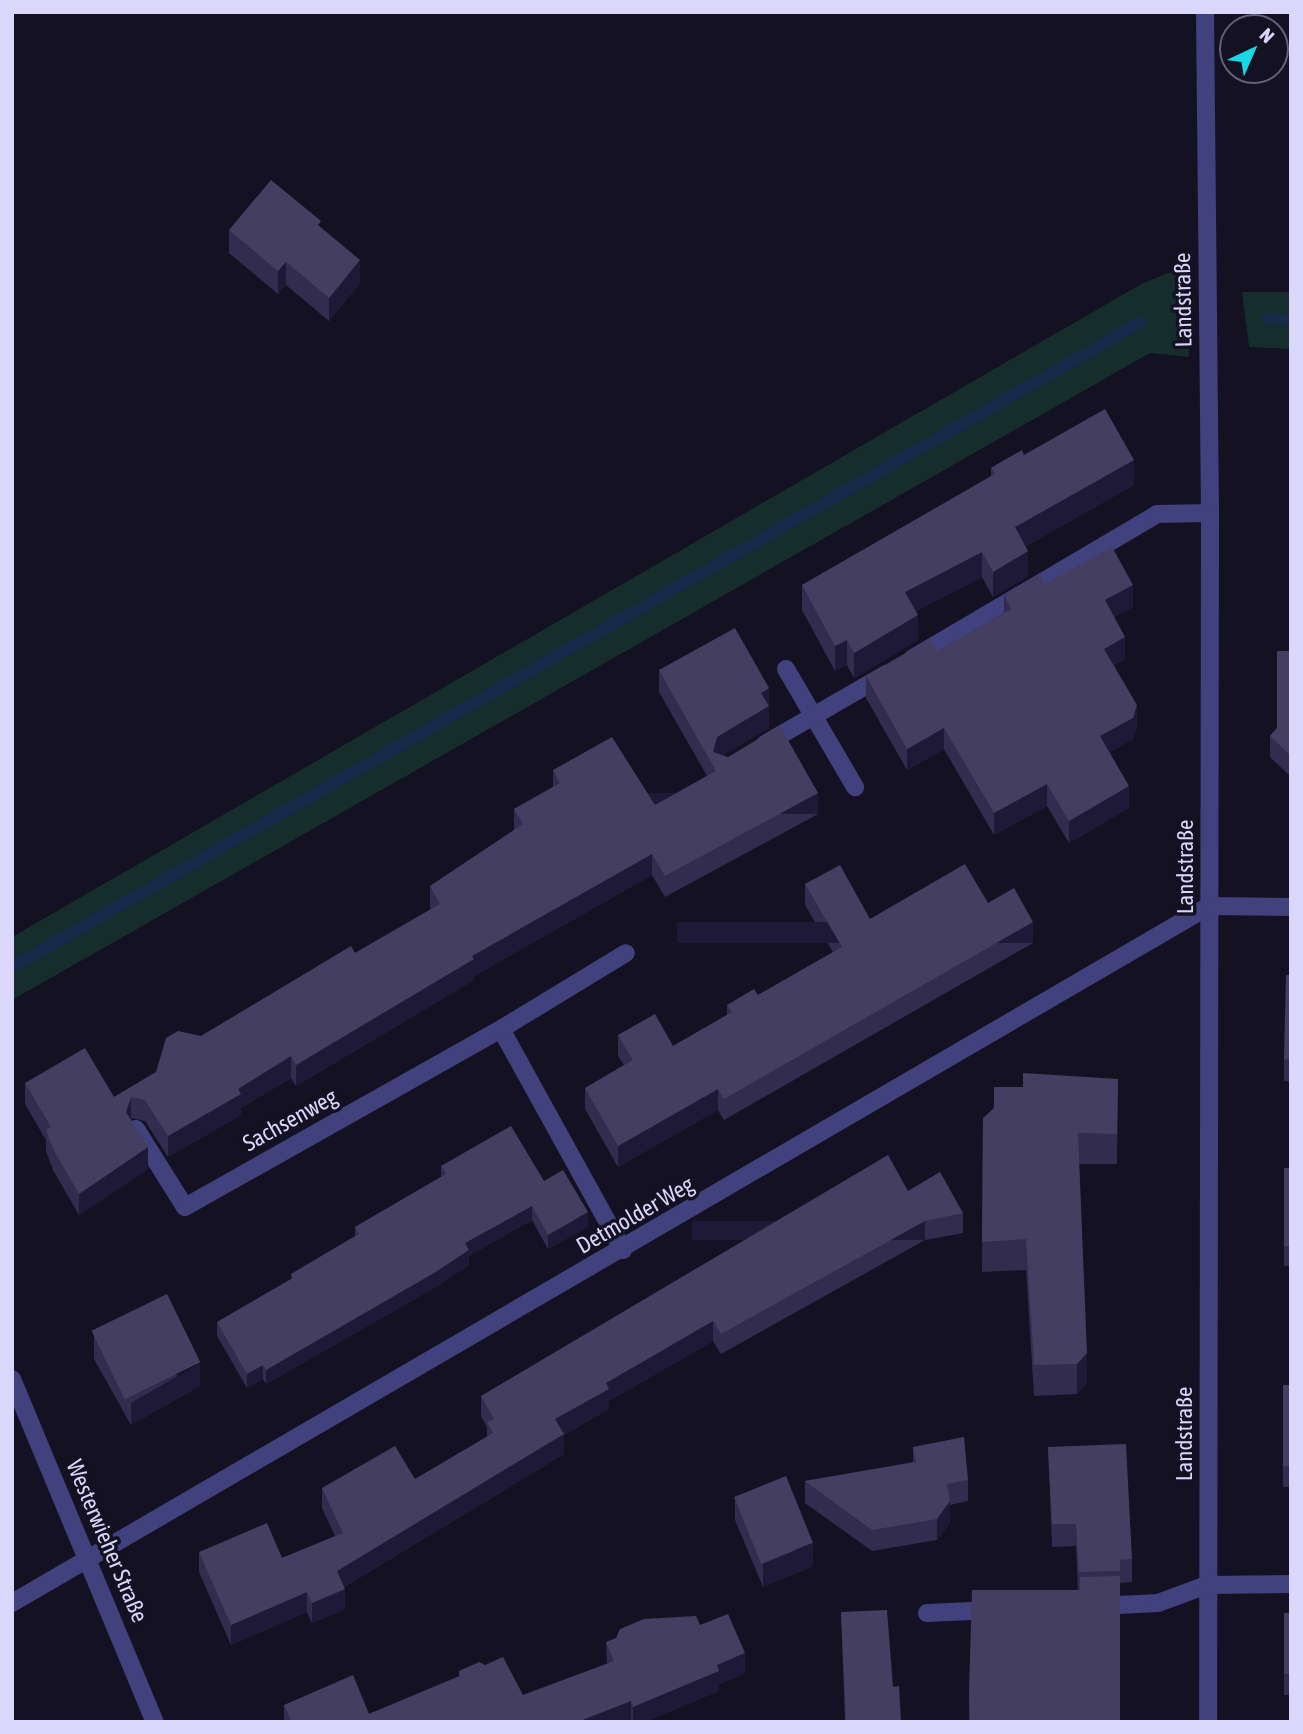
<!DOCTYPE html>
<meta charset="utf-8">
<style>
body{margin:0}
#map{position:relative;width:1303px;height:1734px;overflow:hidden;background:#141123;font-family:"Asap Condensed",sans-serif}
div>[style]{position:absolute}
.green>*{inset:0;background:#152d2b}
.stream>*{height:12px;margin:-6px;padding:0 6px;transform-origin:6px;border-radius:6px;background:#152b49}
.service>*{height:18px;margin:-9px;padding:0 9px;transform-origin:9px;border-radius:9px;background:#41417d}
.minor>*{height:18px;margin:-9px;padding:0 9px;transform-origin:9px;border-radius:9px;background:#41417d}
.tertiary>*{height:18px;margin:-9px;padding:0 9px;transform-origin:9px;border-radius:9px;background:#41417d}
.wall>*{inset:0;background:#322c4f;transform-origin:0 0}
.shaded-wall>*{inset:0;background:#1e1936;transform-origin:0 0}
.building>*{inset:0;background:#443e61;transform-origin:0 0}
span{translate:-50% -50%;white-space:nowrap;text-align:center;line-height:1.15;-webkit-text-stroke:7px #141123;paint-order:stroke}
.street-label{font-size:23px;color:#dad7fb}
.frame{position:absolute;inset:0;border:14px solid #dad7fb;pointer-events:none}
.north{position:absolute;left:1219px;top:14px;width:70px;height:70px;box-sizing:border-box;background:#141123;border:2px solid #636079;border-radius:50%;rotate:44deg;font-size:19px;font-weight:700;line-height:28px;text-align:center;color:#dad7fb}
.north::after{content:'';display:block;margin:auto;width:24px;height:32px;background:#18d8e6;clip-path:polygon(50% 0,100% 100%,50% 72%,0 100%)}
</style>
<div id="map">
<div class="green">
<i style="clip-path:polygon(1184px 267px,1189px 357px,1150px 353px,12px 1000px,12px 937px,1143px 283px)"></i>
<i style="clip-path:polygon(1242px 292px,1291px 292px,1291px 349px,1249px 347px)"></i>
</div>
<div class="stream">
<i style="left:1268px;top:319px;width:23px;rotate:2deg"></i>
<i style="left:12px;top:967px;width:1300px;rotate:-29.74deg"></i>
</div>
<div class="service">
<i style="left:913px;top:658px;width:283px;rotate:-30.5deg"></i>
<i style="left:1157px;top:514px;width:53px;rotate:-1.1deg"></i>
<i style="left:786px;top:669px;width:137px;rotate:59.7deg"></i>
<i style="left:765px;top:744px;width:140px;rotate:-30deg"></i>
</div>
<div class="minor">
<i style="left:1205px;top:12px;width:501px;rotate:89.43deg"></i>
<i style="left:1210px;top:513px;width:1209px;rotate:90.09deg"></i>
<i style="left:136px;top:1129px;width:92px;rotate:57.9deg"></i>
<i style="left:185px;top:1207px;width:363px;rotate:-29.4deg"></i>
<i style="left:623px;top:1250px;width:252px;rotate:-118.9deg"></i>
<i style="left:501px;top:1029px;width:146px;rotate:-31.3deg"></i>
<i style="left:12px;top:1603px;width:1385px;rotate:-30.21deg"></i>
<i style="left:1209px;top:906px;width:82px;rotate:0.7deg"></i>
<i style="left:1099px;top:1606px;width:59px;rotate:-2.9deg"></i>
<i style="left:1158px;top:1603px;width:52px;rotate:-20.2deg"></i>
<i style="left:1207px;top:1585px;width:84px;rotate:-0.7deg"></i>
<i style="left:927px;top:1613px;width:67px;rotate:-2.6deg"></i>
</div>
<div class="tertiary">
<i style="left:12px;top:1379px;width:372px;rotate:67.4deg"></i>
</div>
<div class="wall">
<i style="clip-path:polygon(321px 227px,360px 283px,329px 321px,286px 285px,278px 294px,229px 253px,229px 230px)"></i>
<i style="clip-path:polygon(1024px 455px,1134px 485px,1026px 546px,1028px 576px,993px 597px,982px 577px,916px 611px,918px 640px,854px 678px,847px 665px,835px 671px,802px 610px,802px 585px,991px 476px,991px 468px)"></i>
<i style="clip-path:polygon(1045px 584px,1133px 607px,1114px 617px,1125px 659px,1114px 665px,1137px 726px,1133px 739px,1110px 752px,1129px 808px,1069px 843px,1047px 806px,994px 835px,944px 749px,907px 770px,866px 698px,866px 676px,937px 652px,1004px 613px,1004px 595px)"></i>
<i style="clip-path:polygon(1291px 651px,1291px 777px,1270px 757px,1270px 736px,1277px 728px)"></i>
<i style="clip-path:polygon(659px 670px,769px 688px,769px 728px,723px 755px,818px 814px,665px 897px,652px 875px,474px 976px,474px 980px,296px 1086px,291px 1078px,241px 1108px,241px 1115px,168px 1157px,145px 1121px,131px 1118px,148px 1169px,79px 1215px,53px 1170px,46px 1151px,46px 1140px,25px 1104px,25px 1083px,114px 1097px,156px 1072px,201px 1036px,355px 953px,431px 909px,430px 907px,430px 886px,514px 830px,514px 809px,553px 787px,553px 770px,655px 805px,707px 776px,659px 692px)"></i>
<i style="clip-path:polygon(805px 884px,870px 919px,988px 903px,1033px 943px,724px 1120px,718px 1110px,618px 1167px,585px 1109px,585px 1088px,624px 1065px,618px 1056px,618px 1035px,673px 1046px,727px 1015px,727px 1005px,758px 995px,833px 952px,805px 905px)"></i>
<i style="clip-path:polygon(1291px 975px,1291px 1082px,1284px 1081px,1284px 1059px)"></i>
<i style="clip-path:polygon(1118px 1079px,1117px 1164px,1079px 1164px,1087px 1383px,1077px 1394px,1034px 1396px,1026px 1270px,982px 1272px,983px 1118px,1023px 1087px)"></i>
<i style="clip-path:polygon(441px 1166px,544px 1181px,588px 1227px,548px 1249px,532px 1220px,469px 1256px,469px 1265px,434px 1288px,266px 1384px,263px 1379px,247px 1388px,217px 1336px,217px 1322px,291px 1279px,291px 1274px,355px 1236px,355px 1227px,441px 1177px)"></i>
<i style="left:1284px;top:1168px;width:7px;height:98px"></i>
<i style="clip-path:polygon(908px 1191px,963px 1213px,963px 1233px,925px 1240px,721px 1354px,713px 1341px,609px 1401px,609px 1409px,564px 1435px,564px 1454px,344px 1587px,345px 1609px,312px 1623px,307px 1612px,231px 1645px,199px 1572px,199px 1552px,282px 1558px,335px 1536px,322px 1508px,322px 1488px,415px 1479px,487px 1437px,487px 1427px,481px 1416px,481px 1396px)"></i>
<i style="clip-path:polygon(94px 1336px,200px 1386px,131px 1425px,94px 1359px)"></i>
<i style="left:1283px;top:1385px;width:8px;height:102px"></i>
<i style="clip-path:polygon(913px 1447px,968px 1480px,968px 1501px,950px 1505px,950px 1523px,937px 1540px,872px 1551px,805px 1503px,805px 1481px,913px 1462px)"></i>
<i style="clip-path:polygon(1048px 1447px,1132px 1559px,1132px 1582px,1120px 1583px,1120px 1722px,969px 1722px,969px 1691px,1078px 1590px,1076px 1546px,1052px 1547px)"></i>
<i style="clip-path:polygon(735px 1498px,813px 1566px,763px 1587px,735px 1520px)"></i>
<i style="clip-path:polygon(841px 1612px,893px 1687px,901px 1722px,845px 1722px)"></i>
<i style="left:1284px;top:1613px;width:7px;height:82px"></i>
<i style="clip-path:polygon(700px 1625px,745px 1673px,719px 1684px,719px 1691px,644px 1722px,284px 1722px,284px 1705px,369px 1714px,459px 1676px,459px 1671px,523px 1695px,607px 1664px,606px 1642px)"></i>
</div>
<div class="shaded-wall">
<i style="clip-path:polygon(360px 260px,360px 283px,329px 321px,329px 298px)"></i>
<i style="clip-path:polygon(286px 262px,286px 285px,278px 294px,278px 271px)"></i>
<i style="clip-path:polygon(1134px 460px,1134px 485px,1015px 552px,1015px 527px)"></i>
<i style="clip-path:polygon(1028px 551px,1028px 576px,993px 597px,993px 572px)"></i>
<i style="clip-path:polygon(982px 552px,982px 577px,905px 617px,905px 592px)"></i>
<i style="clip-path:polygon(1133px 585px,1133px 607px,1105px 622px,1105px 600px)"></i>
<i style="clip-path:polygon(918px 615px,918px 640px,854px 678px,854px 653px)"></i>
<i style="clip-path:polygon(1125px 637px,1125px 659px,1104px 670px,1104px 649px)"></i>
<i style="clip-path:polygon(847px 640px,847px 665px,835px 671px,835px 646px)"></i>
<i style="clip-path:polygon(769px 688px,769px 728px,717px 759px,713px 752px,717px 737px,761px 693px)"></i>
<i style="clip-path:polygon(1137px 705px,1137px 726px,1133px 739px,1100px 758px,1100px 736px)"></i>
<i style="clip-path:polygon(944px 728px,944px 749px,907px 770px,907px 749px)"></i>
<i style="clip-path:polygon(1047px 784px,1047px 806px,994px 835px,994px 813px)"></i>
<i style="clip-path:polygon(1129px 786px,1129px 808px,1069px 843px,1069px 821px)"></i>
<i style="left:818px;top:793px;width:21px;height:174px;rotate:90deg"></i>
<i style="clip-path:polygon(652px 854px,652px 875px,474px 976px,474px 980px,296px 1086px,296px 1065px,472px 956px)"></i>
<i style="left:1033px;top:922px;width:21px;height:356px;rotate:90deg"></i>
<i style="clip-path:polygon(291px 1056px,291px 1078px,241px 1108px,241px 1115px,168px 1157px,168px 1136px,238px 1089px)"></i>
<i style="clip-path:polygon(718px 1089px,718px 1110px,618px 1167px,618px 1146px)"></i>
<i style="clip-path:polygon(131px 1097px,131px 1118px,126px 1133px,126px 1112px)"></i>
<i style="clip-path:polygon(148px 1147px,148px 1169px,79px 1215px,79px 1194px)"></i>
<i style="clip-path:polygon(532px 1206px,532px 1220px,469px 1256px,469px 1265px,434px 1288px,266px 1384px,266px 1370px,465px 1243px)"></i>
<i style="clip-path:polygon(588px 1212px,588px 1227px,548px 1249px,548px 1235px)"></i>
<i style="left:925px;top:1221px;width:19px;height:233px;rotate:90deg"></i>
<i style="clip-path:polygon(713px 1321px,713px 1341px,609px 1401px,609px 1409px,564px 1435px,564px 1454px,337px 1591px,337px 1571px,555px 1419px,606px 1383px)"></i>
<i style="clip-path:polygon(1087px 1353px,1087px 1383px,1077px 1394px,1077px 1364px)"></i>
<i style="clip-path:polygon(200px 1363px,200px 1386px,131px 1425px,131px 1403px)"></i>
<i style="clip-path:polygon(263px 1365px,263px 1379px,247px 1388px,247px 1374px)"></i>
<i style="clip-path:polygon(950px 1501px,950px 1523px,937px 1540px,937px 1519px)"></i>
<i style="clip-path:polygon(813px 1543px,813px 1566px,763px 1587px,763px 1564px)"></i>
<i style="clip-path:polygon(345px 1589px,345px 1609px,312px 1623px,312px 1603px)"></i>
<i style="clip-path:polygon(307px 1592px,307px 1612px,231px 1645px,231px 1625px)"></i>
<i style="clip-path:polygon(745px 1653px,745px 1673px,719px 1684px,719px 1691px,644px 1722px,633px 1722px,633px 1707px,717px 1665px)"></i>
<i style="clip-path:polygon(631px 1701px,631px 1721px,629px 1722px,577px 1722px)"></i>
</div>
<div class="building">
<i style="clip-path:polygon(271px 180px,321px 221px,318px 225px,360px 260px,329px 298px,286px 262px,278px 271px,229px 230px)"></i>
<i style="clip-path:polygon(1105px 409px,1134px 460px,1015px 527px,1028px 551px,993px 572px,982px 552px,905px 592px,918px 615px,854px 653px,847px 640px,835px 646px,802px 585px,995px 474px,991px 468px,1006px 459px,1022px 450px,1024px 455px)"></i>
<i style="clip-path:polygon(1112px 547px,1133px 585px,1105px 600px,1125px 637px,1104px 649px,1137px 705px,1133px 718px,1100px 736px,1129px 786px,1069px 821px,1047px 784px,994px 813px,944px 728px,907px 749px,866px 676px,930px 639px,937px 652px,1011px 609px,1004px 595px,1040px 574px,1045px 584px)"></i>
<i style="clip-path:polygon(735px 628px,769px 688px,761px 693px,769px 706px,717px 737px,713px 752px,728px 757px,780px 726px,818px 793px,665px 876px,652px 854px,472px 956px,474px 959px,296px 1065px,291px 1056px,238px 1089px,241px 1094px,168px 1136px,145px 1100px,131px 1097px,126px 1112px,148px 1147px,79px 1194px,53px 1149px,46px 1130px,51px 1127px,25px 1083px,85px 1048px,114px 1097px,156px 1072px,166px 1038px,178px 1031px,201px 1036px,351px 946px,355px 953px,440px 904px,430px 886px,523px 824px,514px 809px,560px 783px,553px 770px,612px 737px,655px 805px,716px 771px,659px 670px)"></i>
<i style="clip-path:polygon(1277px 651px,1291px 651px,1291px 756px,1270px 736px,1277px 728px)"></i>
<i style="clip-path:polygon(965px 864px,988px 903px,1014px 888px,1033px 922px,724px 1099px,718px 1089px,618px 1146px,585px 1088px,633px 1060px,618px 1035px,655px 1014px,673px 1046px,732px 1012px,727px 1005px,754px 989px,758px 995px,842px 947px,805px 884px,840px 865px,870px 919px)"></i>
<i style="clip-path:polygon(1286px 975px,1291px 975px,1291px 1060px,1284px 1059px)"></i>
<i style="clip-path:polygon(1023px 1073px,1118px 1079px,1117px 1134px,1078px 1133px,1087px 1353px,1077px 1364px,1034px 1365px,1026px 1239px,982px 1242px,983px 1118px,994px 1108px,994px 1087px,1023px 1087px)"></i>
<i style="clip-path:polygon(511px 1126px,544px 1181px,563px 1170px,588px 1212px,548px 1235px,532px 1206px,465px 1243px,469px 1250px,434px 1273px,266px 1370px,263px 1365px,247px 1374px,217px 1322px,293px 1278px,291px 1274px,359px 1234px,355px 1227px,446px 1174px,441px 1166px)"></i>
<i style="clip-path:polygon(888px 1155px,908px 1191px,940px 1172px,963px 1213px,925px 1221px,721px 1334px,713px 1321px,606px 1383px,609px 1389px,555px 1419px,564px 1434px,337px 1571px,345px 1589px,312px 1603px,307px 1592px,231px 1625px,199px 1552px,267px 1523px,282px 1558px,343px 1533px,322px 1488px,395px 1446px,415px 1479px,493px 1433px,487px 1422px,494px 1419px,481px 1396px)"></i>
<i style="left:1284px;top:1168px;width:7px;height:78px"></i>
<i style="left:167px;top:1294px;width:76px;height:84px;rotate:64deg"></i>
<i style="left:1283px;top:1385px;width:8px;height:81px"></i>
<i style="clip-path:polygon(964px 1437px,968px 1480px,947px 1484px,950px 1501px,937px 1519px,872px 1530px,805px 1481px,916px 1462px,913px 1447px)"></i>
<i style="clip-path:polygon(1126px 1444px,1132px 1559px,1120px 1560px,1120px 1571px,1079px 1572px,1076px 1524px,1052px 1524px,1048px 1447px)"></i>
<i style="left:786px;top:1476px;width:72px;height:56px;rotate:68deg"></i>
<i style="clip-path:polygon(1120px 1576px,1120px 1722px,970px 1722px,969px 1691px,972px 1590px,1080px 1590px,1080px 1577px)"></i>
<i style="clip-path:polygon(887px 1610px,893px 1687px,899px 1686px,901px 1722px,846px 1722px,841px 1612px)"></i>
<i style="left:1284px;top:1613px;width:7px;height:61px"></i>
<i style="clip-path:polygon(728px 1614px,745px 1653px,717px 1665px,719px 1671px,633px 1707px,631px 1701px,577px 1722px,292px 1722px,284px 1705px,353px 1675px,369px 1714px,460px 1676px,459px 1671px,479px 1662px,485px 1665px,503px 1657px,523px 1695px,614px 1661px,606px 1642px,616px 1638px,620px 1629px,644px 1619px,696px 1616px,700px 1625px)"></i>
</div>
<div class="street-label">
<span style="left:1183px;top:300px;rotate:-91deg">Landstraße</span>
<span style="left:1185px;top:867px;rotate:-90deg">Landstraße</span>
<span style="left:290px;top:1120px;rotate:-29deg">Sachsenweg</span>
<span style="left:635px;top:1215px;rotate:-30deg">Detmolder Weg</span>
<span style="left:1184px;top:1434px;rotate:-90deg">Landstraße</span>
<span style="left:107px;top:1541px;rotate:67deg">Westerwieher Straße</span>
</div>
<div class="frame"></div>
<div class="north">N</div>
</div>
